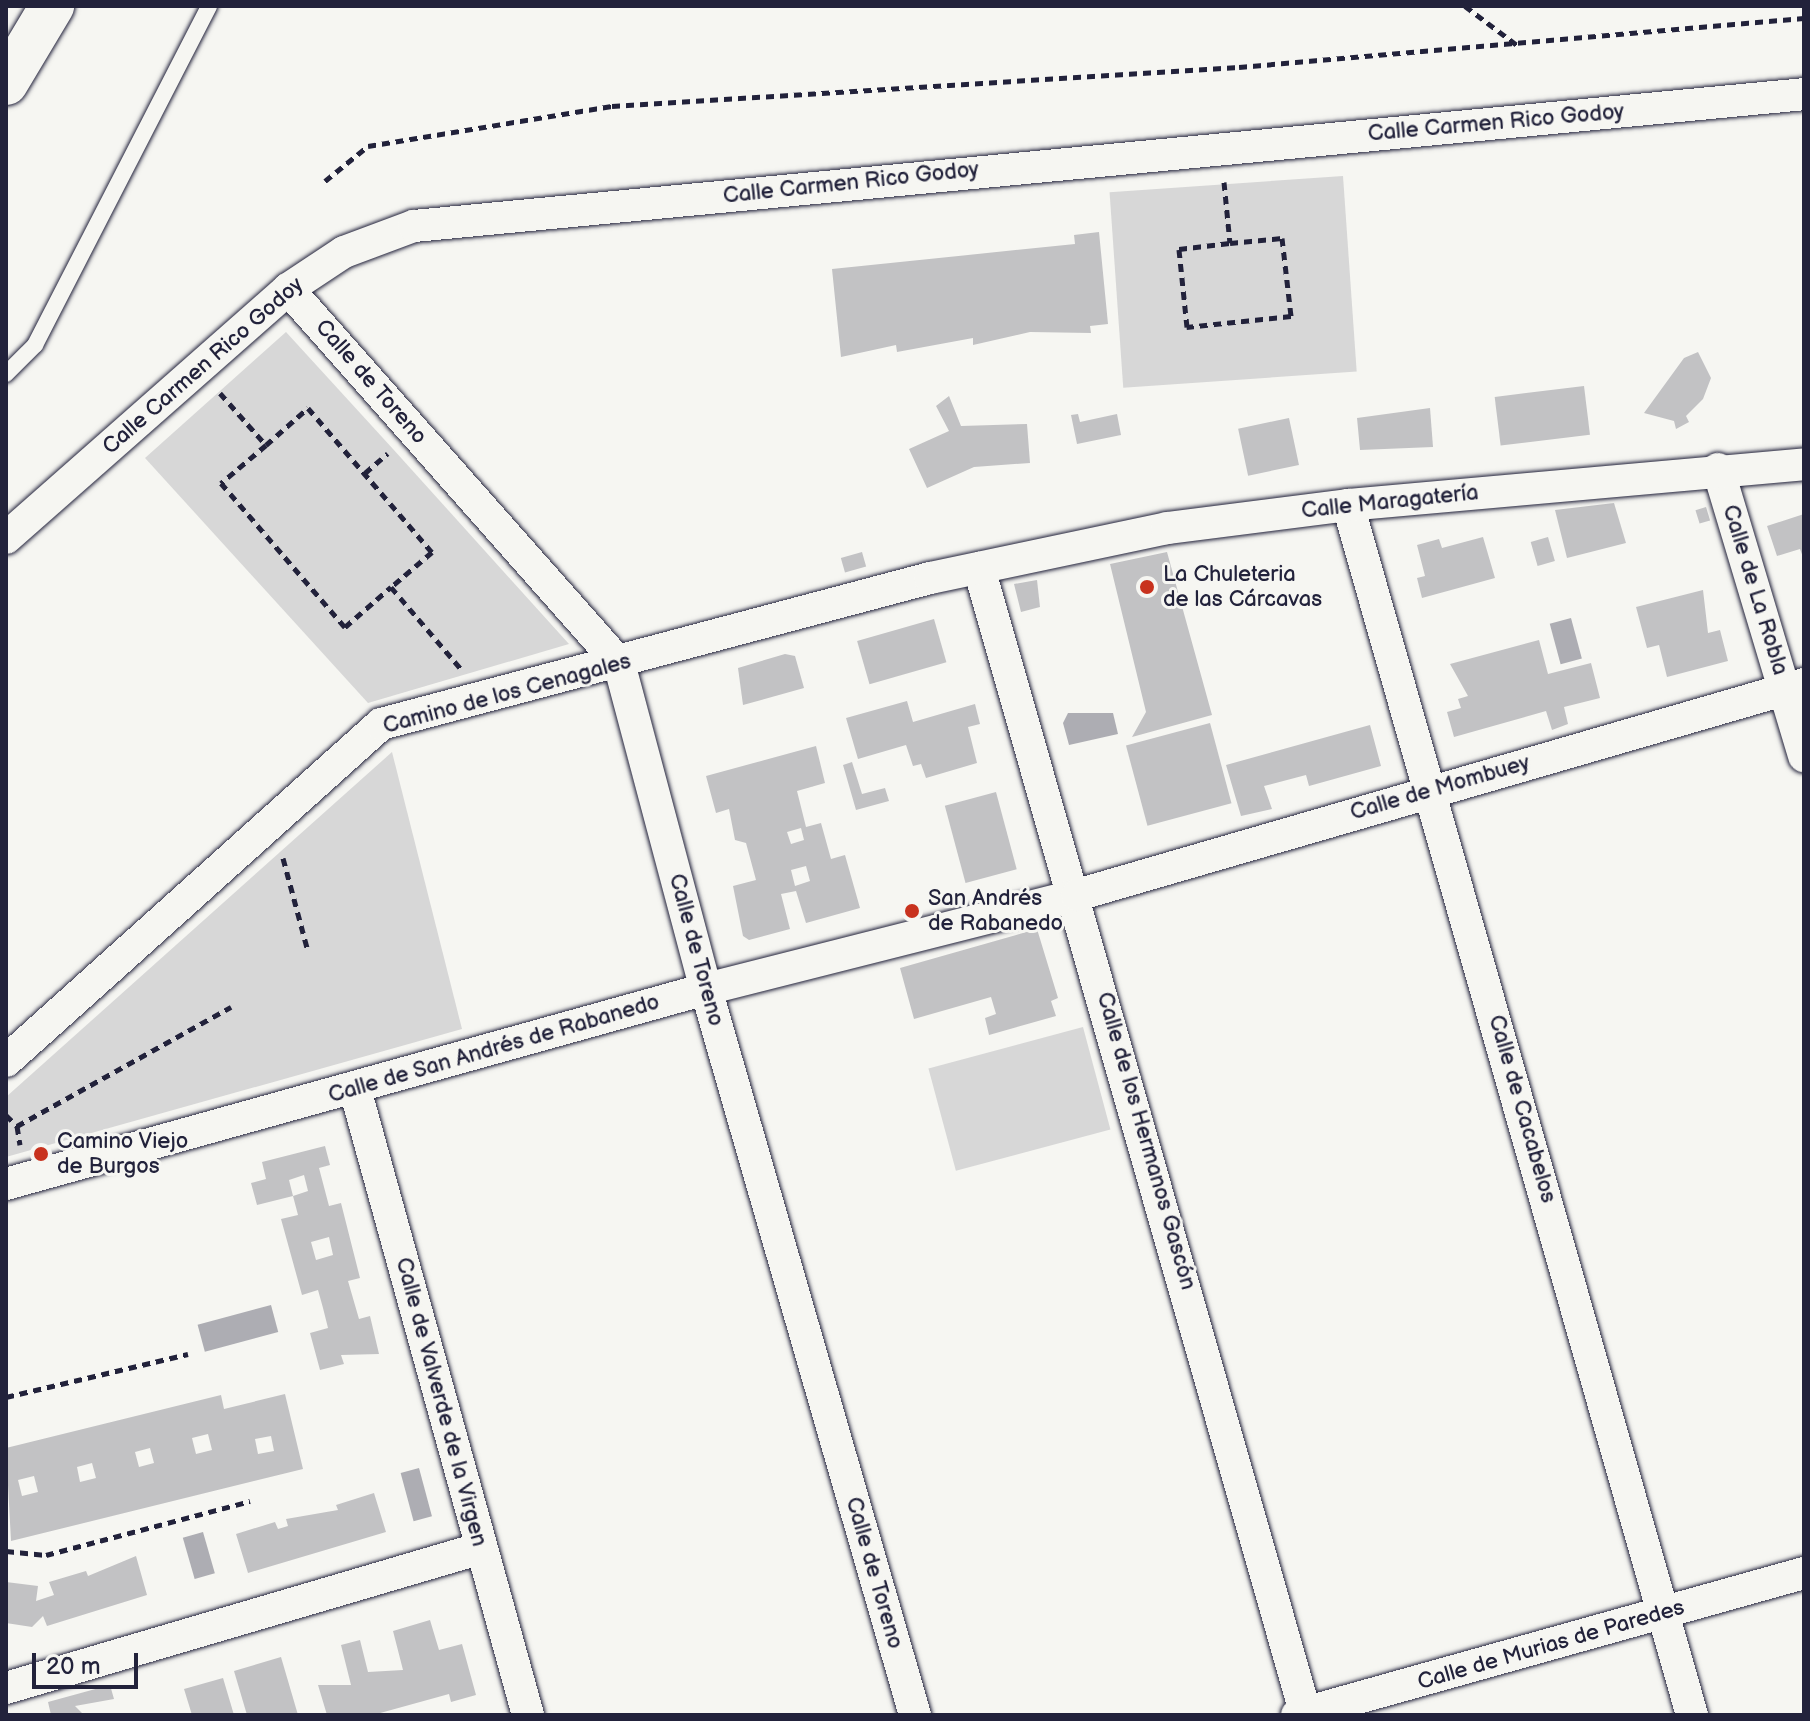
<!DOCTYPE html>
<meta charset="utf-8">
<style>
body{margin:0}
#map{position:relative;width:1810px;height:1721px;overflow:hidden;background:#f6f6f2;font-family:"Balsamiq Sans",sans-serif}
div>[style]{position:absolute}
.green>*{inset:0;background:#d7d7d7;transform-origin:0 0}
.water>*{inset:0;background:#adadb3;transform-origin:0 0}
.building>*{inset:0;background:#c2c2c4;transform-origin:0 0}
.path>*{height:5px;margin-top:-2.5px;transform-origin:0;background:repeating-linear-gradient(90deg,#22223b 0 8px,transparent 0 14px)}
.roads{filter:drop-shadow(0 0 2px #22223b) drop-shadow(0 0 2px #22223b)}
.lane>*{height:16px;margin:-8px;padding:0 8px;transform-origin:8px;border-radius:8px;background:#f6f6f2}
.street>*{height:32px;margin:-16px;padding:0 16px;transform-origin:16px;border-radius:16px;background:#f6f6f2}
.highway>*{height:44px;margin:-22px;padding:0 22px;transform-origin:22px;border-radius:22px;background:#f6f6f2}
.dots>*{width:22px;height:22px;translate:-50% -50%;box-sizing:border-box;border:4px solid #f6f6f2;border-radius:50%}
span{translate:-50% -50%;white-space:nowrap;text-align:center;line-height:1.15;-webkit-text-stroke:6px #f6f6f2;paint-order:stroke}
.street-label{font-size:22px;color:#22223b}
.poi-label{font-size:22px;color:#22223b}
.left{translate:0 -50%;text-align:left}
.frame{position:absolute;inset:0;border:8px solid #22223b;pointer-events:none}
.scale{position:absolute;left:32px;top:1653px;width:106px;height:36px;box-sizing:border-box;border:4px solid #22223b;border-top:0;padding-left:10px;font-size:24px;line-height:28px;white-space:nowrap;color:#22223b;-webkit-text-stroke:6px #f6f6f2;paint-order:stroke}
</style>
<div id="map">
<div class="green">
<i style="left:1343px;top:176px;width:196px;height:234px;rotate:86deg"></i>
<i style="clip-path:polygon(286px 332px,393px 449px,569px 644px,368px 703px,145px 458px)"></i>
<i style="clip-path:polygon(392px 752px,462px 1029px,6px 1157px,6px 1097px)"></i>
<i style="left:1083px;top:1027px;width:106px;height:160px;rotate:75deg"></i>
</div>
<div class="water">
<i style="left:1571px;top:618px;width:42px;height:22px;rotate:75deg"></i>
<i style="clip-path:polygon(1068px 713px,1113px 713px,1118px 734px,1069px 745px,1063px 723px)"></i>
<i style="left:271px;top:1305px;width:28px;height:76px;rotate:75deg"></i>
<i style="left:419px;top:1468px;width:50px;height:19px;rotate:75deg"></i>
<i style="left:203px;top:1532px;width:43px;height:21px;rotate:74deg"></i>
</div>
<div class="building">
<i style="clip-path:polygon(1099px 232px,1108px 324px,1090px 326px,1091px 333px,1030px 332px,973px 345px,973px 338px,897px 352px,896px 345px,841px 357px,832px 269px,1075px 244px,1074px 235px)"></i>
<i style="clip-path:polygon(1698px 352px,1711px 378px,1703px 399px,1686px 416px,1689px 422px,1676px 429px,1674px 421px,1644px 413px,1684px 358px)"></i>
<i style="left:1584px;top:386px;width:49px;height:90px;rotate:83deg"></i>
<i style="clip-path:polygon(949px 396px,961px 426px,1027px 424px,1030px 463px,974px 467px,927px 488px,909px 449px,949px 431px,936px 406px)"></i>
<i style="clip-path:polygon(1430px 408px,1433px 447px,1360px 450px,1357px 418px)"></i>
<i style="clip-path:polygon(1078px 414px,1080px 422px,1117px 414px,1121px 435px,1077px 444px,1071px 415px)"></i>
<i style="left:1289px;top:418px;width:48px;height:52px;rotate:78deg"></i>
<i style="clip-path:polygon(1614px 503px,1626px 543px,1567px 558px,1555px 510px)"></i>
<i style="left:1706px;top:507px;width:14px;height:11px;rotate:73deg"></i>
<i style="clip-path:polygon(1804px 514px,1804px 560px,1800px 549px,1777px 556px,1767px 526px)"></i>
<i style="clip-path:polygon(1483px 537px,1495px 578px,1422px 598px,1417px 578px,1425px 576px,1417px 545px,1439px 539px,1442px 548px)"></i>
<i style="left:1548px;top:537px;width:25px;height:18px;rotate:74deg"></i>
<i style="left:862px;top:552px;width:15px;height:22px;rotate:74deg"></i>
<i style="clip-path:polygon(1167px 552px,1212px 715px,1132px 737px,1146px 712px,1110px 564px)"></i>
<i style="clip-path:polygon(1037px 580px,1040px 607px,1021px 612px,1014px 584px)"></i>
<i style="clip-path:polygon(1703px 590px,1708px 633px,1720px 630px,1728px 661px,1667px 677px,1659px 645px,1647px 648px,1636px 607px)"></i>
<i style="left:934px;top:619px;width:45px;height:80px;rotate:74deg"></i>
<i style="clip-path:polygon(1539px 640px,1548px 674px,1591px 663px,1600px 698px,1564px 707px,1568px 724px,1552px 730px,1546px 711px,1454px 737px,1447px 712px,1461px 708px,1458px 699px,1468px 696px,1450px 664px)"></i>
<i style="clip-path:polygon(785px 654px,795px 656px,804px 688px,743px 705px,738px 668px)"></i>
<i style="clip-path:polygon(907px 701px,913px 722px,975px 704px,980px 724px,968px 727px,977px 763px,926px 778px,921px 764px,913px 766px,906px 745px,858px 759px,846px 718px)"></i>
<i style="left:1210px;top:723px;width:83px;height:87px;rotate:75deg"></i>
<i style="clip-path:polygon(1370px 725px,1381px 766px,1309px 786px,1306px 775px,1264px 786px,1272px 809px,1241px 816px,1226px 765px)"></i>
<i style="clip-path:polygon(evenodd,816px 746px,825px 783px,797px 791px,806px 827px,821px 823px,831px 859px,845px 855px,860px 908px,806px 923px,796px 891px,781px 894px,790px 929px,749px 940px,743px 936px,733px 886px,756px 880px,746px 843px,735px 840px,729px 809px,716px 813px,706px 776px,816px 746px,801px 828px,804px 840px,791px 844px,787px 832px,801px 828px,816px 746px,806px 866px,810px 881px,795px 886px,791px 870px,806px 866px)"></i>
<i style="clip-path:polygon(852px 762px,862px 794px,885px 788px,889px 801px,856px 810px,843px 765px)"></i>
<i style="left:996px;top:792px;width:80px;height:53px;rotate:75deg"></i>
<i style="clip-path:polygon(1037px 929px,1058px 998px,1051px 1001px,1056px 1016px,989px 1035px,985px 1018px,996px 1014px,991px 997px,914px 1019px,900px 968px)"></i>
<i style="clip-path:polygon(evenodd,325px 1146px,330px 1165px,319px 1168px,329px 1206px,341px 1203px,360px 1278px,348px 1281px,359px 1319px,370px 1316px,379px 1354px,341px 1355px,344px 1364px,320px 1370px,310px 1333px,328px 1328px,323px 1308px,318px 1290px,302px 1295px,281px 1219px,298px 1215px,293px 1196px,257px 1205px,251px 1183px,266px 1179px,262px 1162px,325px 1146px,304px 1175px,308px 1191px,293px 1196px,289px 1180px,304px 1175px,325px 1146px,329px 1237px,333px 1255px,316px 1260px,311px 1242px,329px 1237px)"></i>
<i style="clip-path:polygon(evenodd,285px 1394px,303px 1469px,11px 1541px,6px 1448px,221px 1395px,224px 1409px,285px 1394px,208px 1434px,212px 1450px,196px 1454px,192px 1438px,208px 1434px,285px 1394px,271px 1436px,274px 1451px,258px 1454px,255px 1439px,271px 1436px,285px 1394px,150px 1448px,154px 1463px,139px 1467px,135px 1452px,150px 1448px,285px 1394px,92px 1463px,96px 1478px,80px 1482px,77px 1467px,92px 1463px,285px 1394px,34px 1476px,38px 1492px,22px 1496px,18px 1480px,34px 1476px)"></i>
<i style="clip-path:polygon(374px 1493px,386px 1532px,248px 1573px,236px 1534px,275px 1522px,278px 1529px,288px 1526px,286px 1519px,338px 1510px,336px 1505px)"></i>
<i style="clip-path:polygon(136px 1556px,147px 1595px,47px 1626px,43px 1616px,32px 1627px,6px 1623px,6px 1582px,38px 1586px,36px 1601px,54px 1595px,49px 1582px,86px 1571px,88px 1576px)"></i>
<i style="clip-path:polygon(430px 1620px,439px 1650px,462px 1644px,476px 1695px,451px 1702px,449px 1694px,373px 1715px,327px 1715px,318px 1685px,351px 1685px,341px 1645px,360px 1640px,368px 1672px,403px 1670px,393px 1631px)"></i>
<i style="clip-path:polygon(281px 1657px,298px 1715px,247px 1715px,234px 1671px)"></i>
<i style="clip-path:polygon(223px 1678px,234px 1715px,192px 1715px,184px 1689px)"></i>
<i style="clip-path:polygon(110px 1685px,114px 1699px,75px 1706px,84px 1715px,51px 1715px,48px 1702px)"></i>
</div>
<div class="path">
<i style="left:1465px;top:6px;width:65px;rotate:36.9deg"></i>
<i style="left:325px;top:181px;width:55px;rotate:-39.1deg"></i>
<i style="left:368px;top:146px;width:247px;rotate:-9.3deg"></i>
<i style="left:612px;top:106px;width:628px;rotate:-3.56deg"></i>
<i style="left:1239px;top:67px;width:567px;rotate:-4.96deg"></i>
<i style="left:1224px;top:182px;width:61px;rotate:84.4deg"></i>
<i style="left:1230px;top:243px;width:52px;rotate:-5.5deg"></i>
<i style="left:1282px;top:238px;width:79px;rotate:83.4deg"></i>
<i style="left:1291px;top:316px;width:105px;rotate:174deg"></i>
<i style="left:1187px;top:327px;width:78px;rotate:-95.9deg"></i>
<i style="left:1179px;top:249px;width:51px;rotate:-6.7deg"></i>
<i style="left:220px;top:393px;width:69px;rotate:48.5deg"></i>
<i style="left:266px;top:445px;width:59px;rotate:139.8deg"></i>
<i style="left:221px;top:483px;width:190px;rotate:49.3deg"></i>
<i style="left:345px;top:627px;width:61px;rotate:-41deg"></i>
<i style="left:391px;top:587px;width:108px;rotate:49.5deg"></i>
<i style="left:266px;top:445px;width:56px;rotate:-41.4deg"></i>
<i style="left:308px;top:408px;width:190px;rotate:49.3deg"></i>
<i style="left:432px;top:552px;width:54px;rotate:139.5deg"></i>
<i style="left:365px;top:473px;width:30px;rotate:-41deg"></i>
<i style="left:283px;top:858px;width:96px;rotate:75deg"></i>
<i style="left:6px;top:1115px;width:16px;rotate:45deg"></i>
<i style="left:17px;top:1126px;width:19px;rotate:81deg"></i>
<i style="left:17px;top:1126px;width:245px;rotate:-29.1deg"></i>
<i style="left:6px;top:1397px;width:187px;rotate:-13.3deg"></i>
<i style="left:6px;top:1551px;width:40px;rotate:5.7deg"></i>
<i style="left:46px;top:1555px;width:211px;rotate:-14.8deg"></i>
</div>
<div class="roads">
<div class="lane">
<i style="left:6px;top:374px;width:41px;rotate:-45deg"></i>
<i style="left:35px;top:345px;width:381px;rotate:-62.8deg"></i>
</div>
<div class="street">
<i style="left:288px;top:289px;width:499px;rotate:48.5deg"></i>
<i style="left:619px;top:663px;width:337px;rotate:75.1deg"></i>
<i style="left:706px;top:989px;width:755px;rotate:73.94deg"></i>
<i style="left:1718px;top:469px;width:300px;rotate:73.3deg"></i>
<i style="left:1348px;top:505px;width:1258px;rotate:74.13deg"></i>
<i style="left:6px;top:538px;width:376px;rotate:-41.4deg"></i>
<i style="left:288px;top:289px;width:67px;rotate:-33.5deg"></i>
<i style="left:344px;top:252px;width:75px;rotate:-20.4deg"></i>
<i style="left:414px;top:226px;width:1396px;rotate:-5.42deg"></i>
<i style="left:979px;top:568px;width:1193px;rotate:74.09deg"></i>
<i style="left:6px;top:1061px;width:504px;rotate:-41.94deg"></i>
<i style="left:381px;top:724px;width:568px;rotate:-14.89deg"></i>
<i style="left:930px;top:578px;width:242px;rotate:-11.9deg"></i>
<i style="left:1167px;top:528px;width:182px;rotate:-7.2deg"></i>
<i style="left:1348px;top:505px;width:458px;rotate:-5.1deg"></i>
<i style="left:355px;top:1089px;width:649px;rotate:74.55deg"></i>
<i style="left:6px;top:1184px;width:727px;rotate:-15.57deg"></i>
<i style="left:706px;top:989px;width:383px;rotate:-14.2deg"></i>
<i style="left:1077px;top:895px;width:757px;rotate:-16.18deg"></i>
<i style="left:6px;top:1688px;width:495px;rotate:-16.4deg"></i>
<i style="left:1297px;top:1715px;width:527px;rotate:-15.65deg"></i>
</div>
<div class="highway">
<i style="left:6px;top:83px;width:90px;rotate:-59.1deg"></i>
</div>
</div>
<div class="dots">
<i style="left:1147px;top:587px;background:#c8321e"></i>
<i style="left:912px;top:911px;background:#c8321e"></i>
<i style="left:41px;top:1154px;background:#c8321e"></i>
</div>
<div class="street-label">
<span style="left:1496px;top:123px;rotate:-5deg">Calle Carmen Rico Godoy</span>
<span style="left:851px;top:183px;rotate:-6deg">Calle Carmen Rico Godoy</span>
<span style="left:203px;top:366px;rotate:-41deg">Calle Carmen Rico Godoy</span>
<span style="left:371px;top:382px;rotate:49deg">Calle de Toreno</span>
<span style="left:1390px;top:502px;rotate:-6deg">Calle Maragatería</span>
<span style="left:1755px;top:590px;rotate:73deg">Calle de La Robla</span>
<span style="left:507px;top:694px;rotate:-15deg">Camino de los Cenagales</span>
<span style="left:1440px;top:788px;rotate:-16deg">Calle de Mombuey</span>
<span style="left:696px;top:950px;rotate:75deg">Calle de Toreno</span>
<span style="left:494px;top:1049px;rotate:-16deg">Calle de San Andrés de Rabanedo</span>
<span style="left:1522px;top:1109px;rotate:74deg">Calle de Cacabelos</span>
<span style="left:1146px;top:1141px;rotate:74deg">Calle de los Hermanos Gascón</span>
<span style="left:441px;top:1402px;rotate:75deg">Calle de Valverde de la Virgen</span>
<span style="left:874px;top:1573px;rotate:74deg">Calle de Toreno</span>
<span style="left:1551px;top:1645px;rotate:-16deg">Calle de Murias de Paredes</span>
</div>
<div class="poi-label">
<span class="left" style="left:1163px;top:587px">La Chuleteria<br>de las Cárcavas</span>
<span class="left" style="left:928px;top:911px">San Andrés<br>de Rabanedo</span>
<span class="left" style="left:57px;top:1154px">Camino Viejo<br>de Burgos</span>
</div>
<div class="frame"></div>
<div class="scale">20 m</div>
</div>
